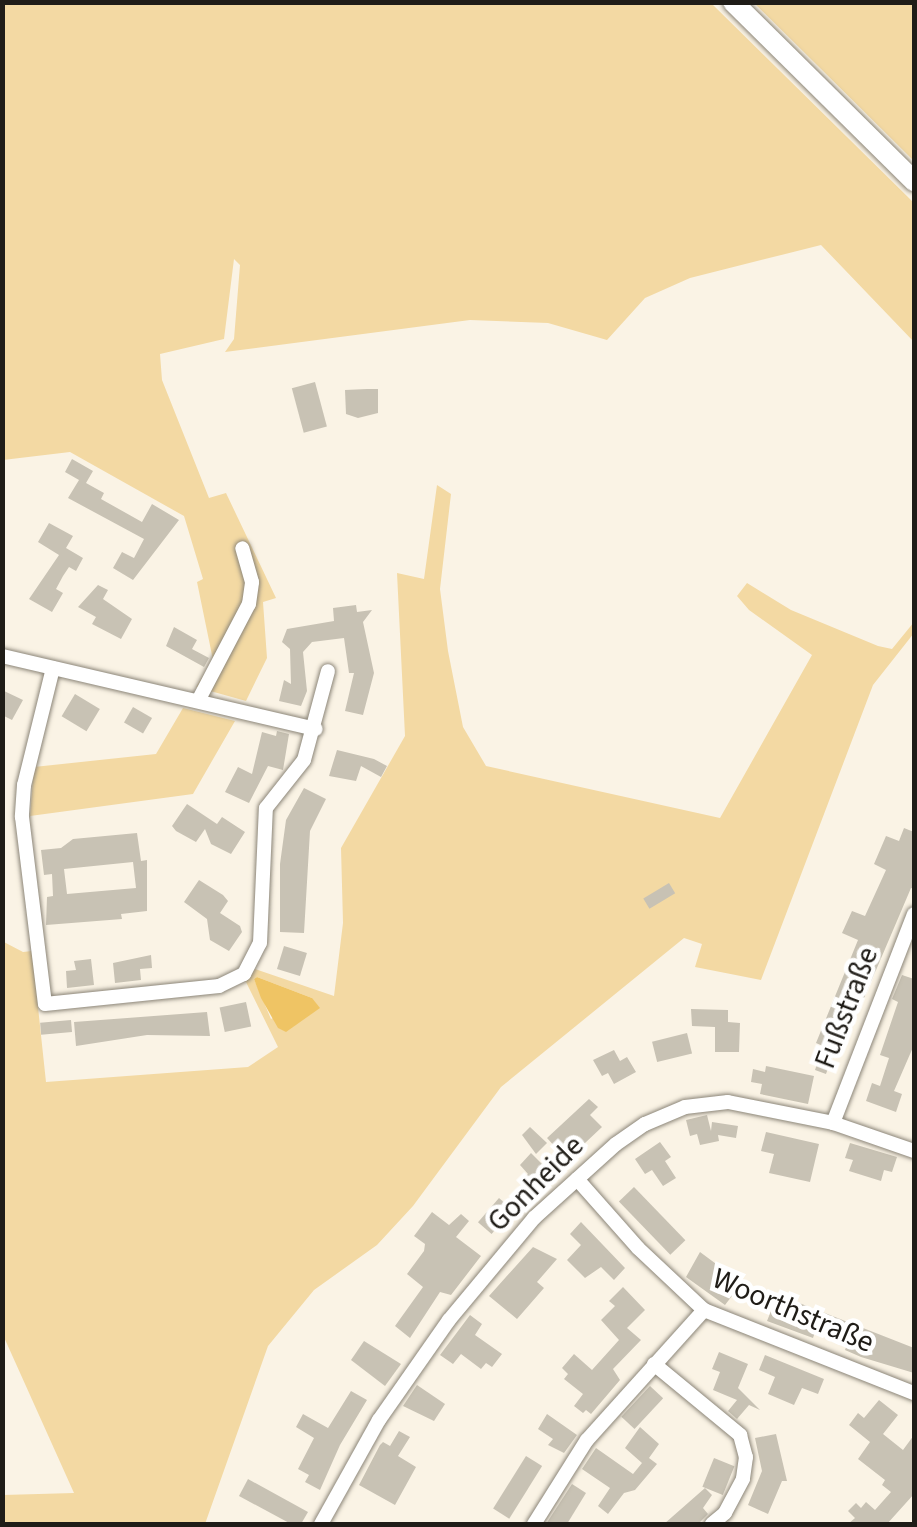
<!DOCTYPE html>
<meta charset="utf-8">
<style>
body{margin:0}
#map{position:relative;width:917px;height:1527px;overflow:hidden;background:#faf3e5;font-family:"Source Sans 3",sans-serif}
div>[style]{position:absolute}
.green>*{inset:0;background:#f3d9a3}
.water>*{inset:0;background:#efc464}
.building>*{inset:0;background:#c8c2b4;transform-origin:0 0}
.roads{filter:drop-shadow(0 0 2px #8b8578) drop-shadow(0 0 2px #8b8578)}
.street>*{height:14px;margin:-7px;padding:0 7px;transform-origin:7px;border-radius:7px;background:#fff}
.secondary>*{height:20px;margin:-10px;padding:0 10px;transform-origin:10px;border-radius:10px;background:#fff}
span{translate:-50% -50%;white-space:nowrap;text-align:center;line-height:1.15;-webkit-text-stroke:9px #fff;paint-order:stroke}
.street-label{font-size:30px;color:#1f1c17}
.frame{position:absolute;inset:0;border:5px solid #1f1c17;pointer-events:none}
</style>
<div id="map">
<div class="green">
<i style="clip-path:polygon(2px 3px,711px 3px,914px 203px,914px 342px,821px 245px,690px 278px,645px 298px,607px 340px,548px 323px,470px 320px,225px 352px,234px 339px,240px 265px,234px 259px,224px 339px,160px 354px,162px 380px,209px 498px,226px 493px,276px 598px,263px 602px,267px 658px,246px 701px,196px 687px,213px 660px,197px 582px,203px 579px,184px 516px,70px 452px,3px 460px)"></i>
<i style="clip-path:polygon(754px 3px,914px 3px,914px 161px,817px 65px)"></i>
<i style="clip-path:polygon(evenodd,437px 485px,451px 494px,440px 589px,448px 651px,463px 727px,486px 766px,720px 818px,812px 655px,749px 610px,737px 596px,747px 583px,791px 610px,878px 646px,892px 649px,914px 622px,914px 633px,873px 685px,761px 980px,695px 967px,702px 944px,684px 938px,501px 1087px,413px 1206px,377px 1245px,314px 1290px,268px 1346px,205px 1524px,3px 1524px,3px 1495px,74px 1493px,3px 1335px,2px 941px,23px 952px,32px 951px,46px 1082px,248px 1067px,278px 1047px,245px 980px,255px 969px,334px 996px,343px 923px,341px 848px,405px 736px,397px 573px,424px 579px,437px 485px,257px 977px,312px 998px,271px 1019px,254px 979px,257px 977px)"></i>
<i style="clip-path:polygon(183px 708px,235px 721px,193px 794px,30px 816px,34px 767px,156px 754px)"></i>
</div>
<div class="water">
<i style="clip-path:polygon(257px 977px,312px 998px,320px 1008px,286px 1032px,278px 1028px,261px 998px,254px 979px)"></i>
</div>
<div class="building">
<i style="left:315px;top:382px;width:46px;height:24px;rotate:75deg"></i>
<i style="clip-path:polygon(367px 389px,378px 389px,378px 413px,358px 418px,346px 414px,345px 390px)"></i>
<i style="clip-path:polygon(72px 459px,93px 471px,86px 483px,104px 493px,101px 499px,142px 522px,152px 504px,179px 520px,133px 580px,113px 568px,122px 552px,134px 558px,144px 539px,68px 498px,79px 480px,65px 472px)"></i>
<i style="clip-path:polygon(49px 523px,73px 536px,66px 548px,83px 558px,76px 571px,69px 567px,63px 576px,56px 589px,63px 593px,52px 612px,29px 599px,59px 555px,38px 542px)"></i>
<i style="clip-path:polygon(98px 585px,108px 590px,103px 599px,132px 619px,121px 639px,92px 624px,96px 617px,78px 607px)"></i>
<i style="clip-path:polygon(356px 605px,357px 612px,372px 610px,363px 622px,374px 673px,363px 715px,345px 711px,354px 673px,349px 673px,344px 638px,312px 642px,303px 652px,307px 691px,301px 706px,279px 701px,284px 680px,291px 684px,290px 649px,282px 642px,287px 629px,334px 621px,333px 608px)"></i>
<i style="clip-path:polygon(174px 627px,197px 640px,192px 649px,209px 658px,204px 667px,166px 646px)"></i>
<i style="clip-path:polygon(2px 690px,23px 700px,12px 720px,2px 715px)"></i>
<i style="left:75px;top:694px;width:29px;height:26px;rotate:31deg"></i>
<i style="left:133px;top:707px;width:22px;height:18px;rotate:30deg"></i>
<i style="clip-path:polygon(277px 731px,289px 734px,283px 770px,268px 766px,249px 803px,225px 792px,238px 767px,252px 774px,262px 732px,276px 736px)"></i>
<i style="clip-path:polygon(337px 750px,374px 759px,387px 766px,381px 777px,361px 766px,356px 781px,329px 776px)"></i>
<i style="clip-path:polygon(304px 788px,326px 799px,310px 831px,304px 933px,280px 932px,280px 864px,286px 820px)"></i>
<i style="clip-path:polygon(187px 804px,217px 824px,222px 817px,245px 832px,231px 854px,211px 844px,205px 829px,196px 842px,176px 831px,172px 826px)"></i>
<i style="clip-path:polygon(904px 828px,914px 832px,914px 889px,911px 888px,862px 1003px,853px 999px,826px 1074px,815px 1070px,823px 1046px,816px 1043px,858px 940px,842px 933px,852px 911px,865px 916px,886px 870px,874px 864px,886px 836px,899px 841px)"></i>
<i style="clip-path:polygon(evenodd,137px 833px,141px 861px,147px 860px,147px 911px,121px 914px,122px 919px,46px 925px,47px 897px,53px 896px,52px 874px,44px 875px,41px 850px,61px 848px,73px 839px,137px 833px,133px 862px,136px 888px,67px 894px,64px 869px,133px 862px)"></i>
<i style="clip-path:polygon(199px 880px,223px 895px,228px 901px,220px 913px,240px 926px,242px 932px,229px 951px,210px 940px,207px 919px,184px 902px)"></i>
<i style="left:669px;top:883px;width:12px;height:30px;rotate:59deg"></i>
<i style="left:284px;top:946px;width:24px;height:24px;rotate:17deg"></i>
<i style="clip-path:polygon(151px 955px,152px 968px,140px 969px,141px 980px,115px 983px,113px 963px)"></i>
<i style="clip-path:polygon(91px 959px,94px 985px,67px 988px,66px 971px,76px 970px,74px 961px)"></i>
<i style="clip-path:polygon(902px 975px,914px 979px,914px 1045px,894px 1091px,902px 1094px,896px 1112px,866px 1101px,872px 1083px,880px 1086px,889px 1058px,880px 1055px,898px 1002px,892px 999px)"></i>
<i style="left:246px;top:1002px;width:25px;height:27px;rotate:78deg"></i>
<i style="clip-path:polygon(691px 1009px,728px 1010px,728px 1022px,740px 1023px,739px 1052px,715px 1052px,715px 1027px,692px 1026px)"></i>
<i style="clip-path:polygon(207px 1012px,210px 1036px,147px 1035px,76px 1046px,74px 1022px)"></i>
<i style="left:71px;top:1020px;width:12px;height:31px;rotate:85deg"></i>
<i style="left:687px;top:1033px;width:21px;height:36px;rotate:76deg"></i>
<i style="clip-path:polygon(614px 1050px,620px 1061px,627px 1057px,636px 1072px,614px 1084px,608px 1073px,602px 1076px,593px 1060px)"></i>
<i style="clip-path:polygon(766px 1066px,814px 1076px,808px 1104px,760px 1094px,762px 1084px,751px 1082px,753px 1069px,765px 1072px)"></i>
<i style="clip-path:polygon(589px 1099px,598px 1107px,590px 1115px,602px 1127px,567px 1160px,547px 1138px)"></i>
<i style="clip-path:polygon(707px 1115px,711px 1131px,712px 1122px,738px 1126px,736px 1138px,718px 1135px,719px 1141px,700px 1145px,697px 1134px,690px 1136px,686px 1120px)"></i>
<i style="clip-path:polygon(530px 1127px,547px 1143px,536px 1154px,522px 1135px)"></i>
<i style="clip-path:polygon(766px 1132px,819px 1144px,810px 1182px,769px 1173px,774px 1154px,761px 1151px)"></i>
<i style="clip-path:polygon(660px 1142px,671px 1157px,665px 1161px,676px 1178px,663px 1186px,652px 1170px,645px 1174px,635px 1159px)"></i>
<i style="clip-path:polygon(850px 1143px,897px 1157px,892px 1172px,884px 1170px,881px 1181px,849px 1171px,853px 1160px,845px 1158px)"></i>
<i style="clip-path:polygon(531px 1153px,552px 1174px,534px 1192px,522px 1179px,528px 1174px,520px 1165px)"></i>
<i style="left:634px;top:1187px;width:74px;height:21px;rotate:46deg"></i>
<i style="left:499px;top:1198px;width:18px;height:32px;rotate:41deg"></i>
<i style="clip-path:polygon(432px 1212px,449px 1225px,461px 1214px,469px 1221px,456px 1237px,481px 1256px,451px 1295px,440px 1292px,410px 1338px,395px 1326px,423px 1287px,407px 1274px,424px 1251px,425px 1244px,414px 1236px)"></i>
<i style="clip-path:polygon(581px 1222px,625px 1268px,614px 1280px,601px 1267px,585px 1278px,567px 1260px,581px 1245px,570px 1234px)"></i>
<i style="clip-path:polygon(533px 1247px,557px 1259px,537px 1282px,544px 1288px,517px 1319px,489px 1296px)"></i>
<i style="clip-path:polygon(700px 1252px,735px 1278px,729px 1288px,735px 1292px,725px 1305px,686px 1277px)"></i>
<i style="clip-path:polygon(623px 1287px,645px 1310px,627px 1328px,641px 1340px,613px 1369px,620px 1380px,591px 1414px,586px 1410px,583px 1413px,574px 1406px,583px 1394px,564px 1379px,568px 1374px,562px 1368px,574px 1354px,592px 1370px,619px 1340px,601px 1320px,615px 1306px,609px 1301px)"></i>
<i style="clip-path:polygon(784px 1297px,914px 1348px,914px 1373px,861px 1357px,845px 1350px,848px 1342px,816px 1329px,813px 1338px,767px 1321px,773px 1306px,780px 1308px)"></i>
<i style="clip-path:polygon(470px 1315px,482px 1324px,475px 1335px,502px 1354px,492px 1367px,486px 1363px,481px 1369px,461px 1354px,453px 1364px,440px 1355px)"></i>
<i style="clip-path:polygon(364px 1341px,401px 1364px,385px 1386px,351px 1360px)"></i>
<i style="clip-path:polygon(719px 1352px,748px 1364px,738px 1388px,760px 1410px,749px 1405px,737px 1419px,728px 1411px,737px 1400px,713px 1390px,720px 1372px,712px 1369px)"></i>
<i style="clip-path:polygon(765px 1355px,824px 1379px,818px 1394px,802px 1388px,794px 1405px,768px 1394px,775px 1377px,759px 1370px)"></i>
<i style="clip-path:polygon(417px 1385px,445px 1404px,434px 1421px,403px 1406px)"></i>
<i style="left:650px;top:1386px;width:18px;height:42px;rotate:43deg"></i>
<i style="clip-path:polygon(351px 1391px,367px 1400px,340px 1445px,320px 1490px,305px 1482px,309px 1475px,298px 1469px,314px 1438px,296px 1427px,303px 1414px,328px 1428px)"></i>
<i style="clip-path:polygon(879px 1400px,898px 1415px,883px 1434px,903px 1450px,914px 1435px,914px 1494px,887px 1524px,848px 1524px,855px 1518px,848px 1511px,856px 1503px,861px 1508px,866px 1502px,875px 1510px,891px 1492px,882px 1485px,885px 1480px,858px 1459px,870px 1442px,849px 1425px,858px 1413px,864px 1418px)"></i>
<i style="clip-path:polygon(547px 1414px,577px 1435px,564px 1453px,548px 1445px,553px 1439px,538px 1429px)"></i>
<i style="clip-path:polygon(640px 1427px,659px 1444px,649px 1458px,657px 1464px,635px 1490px,624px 1493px,608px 1514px,598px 1506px,610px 1488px,582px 1469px,596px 1448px,633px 1474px,642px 1463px,625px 1448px)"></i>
<i style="clip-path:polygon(399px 1431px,410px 1437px,398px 1456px,416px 1467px,395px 1505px,359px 1485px,380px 1445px,383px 1442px,390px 1446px)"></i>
<i style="clip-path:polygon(776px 1434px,787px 1481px,782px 1481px,768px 1514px,748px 1505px,762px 1471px,755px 1438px)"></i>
<i style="left:526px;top:1456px;width:19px;height:62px;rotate:32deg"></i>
<i style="left:714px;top:1458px;width:22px;height:31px;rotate:22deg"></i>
<i style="clip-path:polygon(248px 1479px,308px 1512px,301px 1524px,291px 1524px,239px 1496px)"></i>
<i style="clip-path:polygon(572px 1484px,586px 1493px,567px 1524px,546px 1524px)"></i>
<i style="clip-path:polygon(705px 1488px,712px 1495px,703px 1508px,708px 1514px,698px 1524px,664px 1524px)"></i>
</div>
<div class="roads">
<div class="street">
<i style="left:2px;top:656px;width:322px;rotate:13.1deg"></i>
<i style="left:53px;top:668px;width:121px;rotate:103.9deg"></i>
<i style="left:24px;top:785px;width:32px;rotate:94deg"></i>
<i style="left:22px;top:817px;width:188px;rotate:83deg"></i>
<i style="left:45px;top:1004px;width:175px;rotate:-5.9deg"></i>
<i style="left:219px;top:986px;width:28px;rotate:-26deg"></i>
<i style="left:244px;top:974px;width:35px;rotate:-63deg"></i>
<i style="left:260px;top:943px;width:135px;rotate:-87.5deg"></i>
<i style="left:266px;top:808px;width:61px;rotate:-51.6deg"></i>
<i style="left:304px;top:760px;width:92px;rotate:-74.9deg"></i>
<i style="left:198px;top:701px;width:110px;rotate:-62.3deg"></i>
<i style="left:249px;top:604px;width:22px;rotate:-82deg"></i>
<i style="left:252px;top:582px;width:35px;rotate:-106deg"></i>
<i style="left:833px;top:1123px;width:224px;rotate:-68.8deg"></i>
<i style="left:577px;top:1179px;width:92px;rotate:48.5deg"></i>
<i style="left:638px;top:1248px;width:91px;rotate:43.2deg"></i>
<i style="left:704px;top:1310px;width:226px;rotate:21.6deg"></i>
<i style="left:654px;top:1364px;width:112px;rotate:39.5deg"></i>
<i style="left:740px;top:1435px;width:23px;rotate:75deg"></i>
<i style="left:746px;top:1457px;width:22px;rotate:98deg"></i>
<i style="left:743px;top:1479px;width:38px;rotate:118deg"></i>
<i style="left:725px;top:1513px;width:17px;rotate:140deg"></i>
<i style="left:321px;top:1524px;width:119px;rotate:-60.9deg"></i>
<i style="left:379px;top:1420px;width:122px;rotate:-55deg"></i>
<i style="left:449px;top:1320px;width:133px;rotate:-50.2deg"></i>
<i style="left:534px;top:1218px;width:110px;rotate:-42.1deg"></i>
<i style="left:616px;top:1144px;width:35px;rotate:-35deg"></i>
<i style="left:645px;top:1124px;width:43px;rotate:-23deg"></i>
<i style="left:685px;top:1107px;width:43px;rotate:-6.6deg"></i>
<i style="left:728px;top:1102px;width:107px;rotate:11.3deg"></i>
<i style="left:833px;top:1123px;width:86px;rotate:19.1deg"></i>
<i style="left:534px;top:1524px;width:99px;rotate:-57.8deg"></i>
<i style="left:587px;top:1440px;width:175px;rotate:-48deg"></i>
</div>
<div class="secondary">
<i style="left:733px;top:2px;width:255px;rotate:44.7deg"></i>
</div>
</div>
<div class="street-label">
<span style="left:847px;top:1008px;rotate:-69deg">Fußstraße</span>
<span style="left:536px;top:1184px;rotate:-45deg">Gonheide</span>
<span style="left:793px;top:1311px;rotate:23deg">Woorthstraße</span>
</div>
<div class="frame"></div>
</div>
